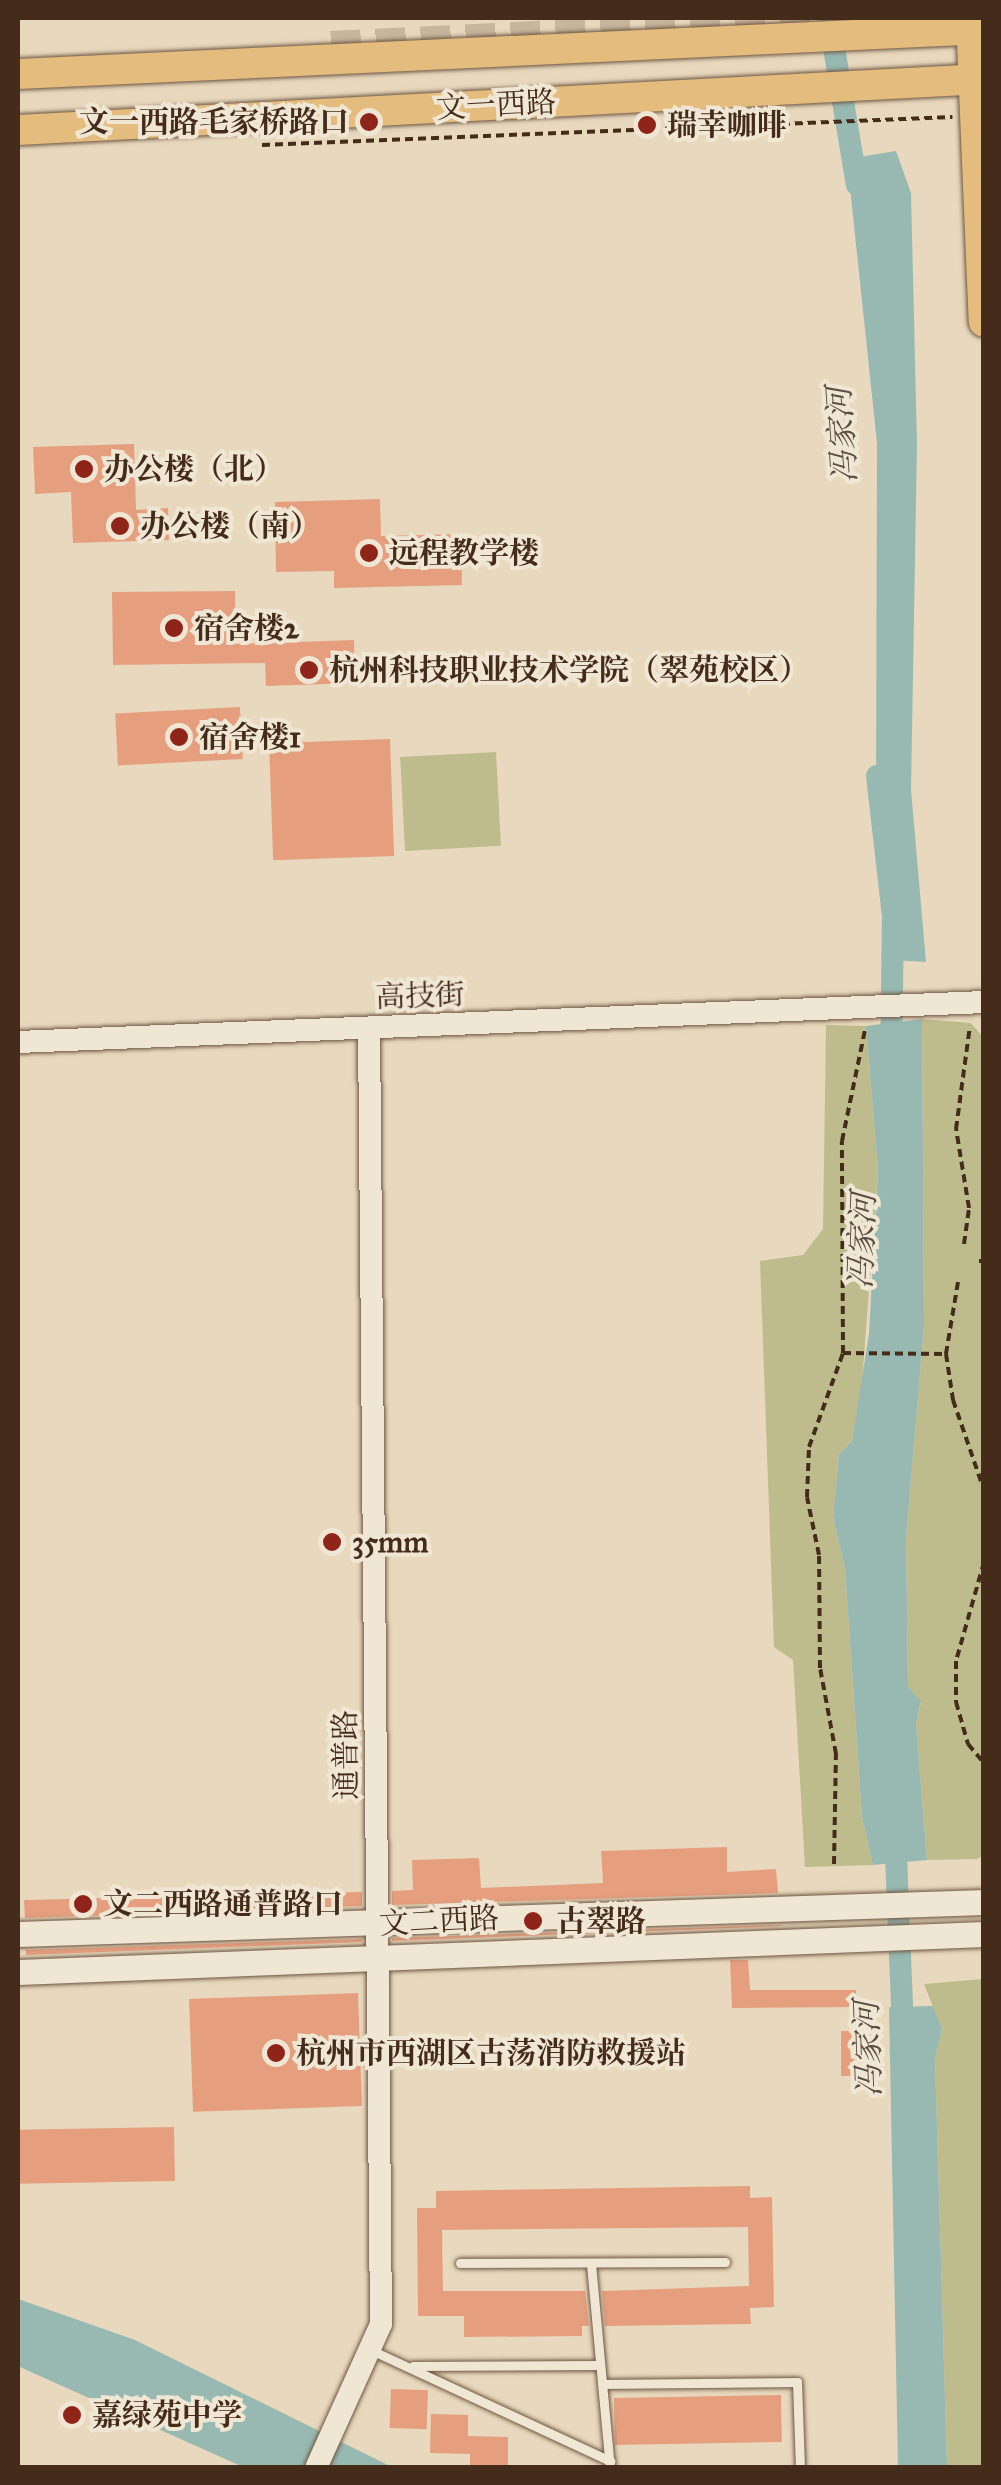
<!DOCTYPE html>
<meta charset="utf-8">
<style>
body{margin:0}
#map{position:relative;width:1001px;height:2485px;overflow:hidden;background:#e8d8bd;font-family:"IM FELL Great Primer","Noto Serif SC",serif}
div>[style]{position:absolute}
.green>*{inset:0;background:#bebc8c;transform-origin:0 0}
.water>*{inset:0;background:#97b9b2}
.canal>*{height:22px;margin:-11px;padding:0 11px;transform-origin:11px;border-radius:11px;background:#97b9b2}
.building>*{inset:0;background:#e59f7f;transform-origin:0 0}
.trunk-tunnel>*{height:30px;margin-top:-15px;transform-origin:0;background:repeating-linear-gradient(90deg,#c7b59c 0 30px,transparent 0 45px)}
.path>*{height:4px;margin-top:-2px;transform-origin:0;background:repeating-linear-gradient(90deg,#452b1a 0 8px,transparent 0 13px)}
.roads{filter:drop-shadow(0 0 2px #6e5643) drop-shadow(0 0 2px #6e5643)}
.service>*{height:9px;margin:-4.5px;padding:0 4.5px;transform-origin:4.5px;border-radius:4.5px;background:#f0e6d4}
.tertiary>*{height:22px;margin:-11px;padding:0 11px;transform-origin:11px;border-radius:11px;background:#f0e6d4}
.secondary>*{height:25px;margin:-12.5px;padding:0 12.5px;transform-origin:12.5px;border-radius:12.5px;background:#f0e6d4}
.primary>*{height:30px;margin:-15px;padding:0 15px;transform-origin:15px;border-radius:15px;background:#e4bc7e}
.dots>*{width:28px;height:28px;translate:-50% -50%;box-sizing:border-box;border:5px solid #f0e6d4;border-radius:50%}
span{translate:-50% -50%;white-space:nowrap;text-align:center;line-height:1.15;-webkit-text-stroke:8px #f0e6d4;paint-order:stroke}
.street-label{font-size:30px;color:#452b1a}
.poi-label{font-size:30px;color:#452b1a;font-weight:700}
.right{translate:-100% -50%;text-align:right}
.left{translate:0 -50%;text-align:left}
.water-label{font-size:32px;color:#5a4e40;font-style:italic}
.frame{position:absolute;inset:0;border:20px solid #452b1a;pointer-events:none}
</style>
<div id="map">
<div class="green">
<i style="left:496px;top:752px;width:94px;height:96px;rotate:87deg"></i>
<i style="clip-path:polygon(922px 1019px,971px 1023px,983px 1037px,984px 1855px,977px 1859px,927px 1860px,916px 1724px,921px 1702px,908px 1687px,906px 1539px,924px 1326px)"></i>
<i style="clip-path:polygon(826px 1025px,866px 1026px,878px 1170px,861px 1397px,852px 1441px,839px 1454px,833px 1518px,845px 1568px,862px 1817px,873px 1865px,805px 1867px,793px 1660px,774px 1647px,760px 1261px,803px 1255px,823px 1229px)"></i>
<i style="clip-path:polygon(983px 1979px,983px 2467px,947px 2467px,935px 2059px,942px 2029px,924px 1984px)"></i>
</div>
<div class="water">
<i style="clip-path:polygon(896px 151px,911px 193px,917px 444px,911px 790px,926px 962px,892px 960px,876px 794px,877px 443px,847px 159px)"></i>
<i style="clip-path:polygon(922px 1019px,924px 1326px,906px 1539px,908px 1687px,921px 1701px,916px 1724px,927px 1860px,873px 1865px,862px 1817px,845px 1568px,833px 1518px,839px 1454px,852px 1441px,869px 1334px,878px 1170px,866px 1026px)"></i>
<i style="clip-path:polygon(933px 2006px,942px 2029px,935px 2059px,947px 2467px,898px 2467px,889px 2007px)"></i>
<i style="clip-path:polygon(18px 2299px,135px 2340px,392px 2467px,243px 2467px,31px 2372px,18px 2366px)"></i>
</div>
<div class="canal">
<i style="left:829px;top:18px;width:169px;rotate:80.5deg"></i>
<i style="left:877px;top:776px;width:142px;rotate:83.5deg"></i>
<i style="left:893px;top:917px;width:136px;rotate:90.8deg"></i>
<i style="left:895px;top:1831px;width:203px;rotate:87.7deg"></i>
</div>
<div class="building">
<i style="clip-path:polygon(134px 444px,136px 510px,168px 508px,169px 540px,73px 543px,71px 492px,35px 494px,33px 447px)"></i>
<i style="clip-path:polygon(380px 499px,381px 536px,461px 534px,462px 585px,334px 588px,334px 571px,276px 572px,275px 502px)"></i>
<i style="clip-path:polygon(235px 591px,236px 644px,354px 640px,355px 683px,266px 686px,265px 663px,113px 665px,112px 592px)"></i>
<i style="left:240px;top:707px;width:52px;height:125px;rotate:87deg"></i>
<i style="left:390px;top:739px;width:117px;height:121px;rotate:88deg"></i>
<i style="clip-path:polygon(727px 1847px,727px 1872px,776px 1869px,778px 1893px,392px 1905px,392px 1891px,413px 1890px,412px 1860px,479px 1858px,481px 1888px,603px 1883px,601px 1851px)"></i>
<i style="clip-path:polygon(362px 1892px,362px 1906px,25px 1918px,24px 1900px)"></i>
<i style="clip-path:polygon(781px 1925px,781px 1926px,392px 1941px,392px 1938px)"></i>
<i style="clip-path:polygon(362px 1939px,362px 1942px,26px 1955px,26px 1950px)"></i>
<i style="clip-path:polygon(730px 1960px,748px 1960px,750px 1990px,856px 1990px,856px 2007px,732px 2008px)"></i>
<i style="left:358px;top:1993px;width:113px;height:169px;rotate:88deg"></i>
<i style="left:841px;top:2031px;width:18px;height:45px"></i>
<i style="left:174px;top:2127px;width:54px;height:156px;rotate:89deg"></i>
<i style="clip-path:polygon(750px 2186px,750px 2198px,772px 2197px,774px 2307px,750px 2308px,751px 2324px,605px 2326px,602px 2291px,749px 2286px,748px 2227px,442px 2230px,443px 2291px,585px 2291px,589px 2326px,582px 2326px,582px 2336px,464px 2337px,464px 2316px,418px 2316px,417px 2208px,436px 2208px,436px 2191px)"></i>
<i style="left:391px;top:2389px;width:37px;height:39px;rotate:2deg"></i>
<i style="left:781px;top:2395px;width:47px;height:167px;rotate:89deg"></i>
<i style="clip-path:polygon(431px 2414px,468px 2415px,468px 2436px,508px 2437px,508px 2468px,470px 2468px,470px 2454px,430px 2453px)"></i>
</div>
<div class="trunk-tunnel">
<i style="left:331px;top:46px;width:573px;rotate:-2.8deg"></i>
</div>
<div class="path">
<i style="left:262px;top:145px;width:691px;rotate:-2.32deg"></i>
<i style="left:964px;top:1244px;width:36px;rotate:-82deg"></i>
<i style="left:969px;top:1208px;width:80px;rotate:-99.3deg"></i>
<i style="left:956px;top:1129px;width:104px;rotate:-82.3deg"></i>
<i style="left:979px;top:1261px;width:5px"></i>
<i style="left:958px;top:1282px;width:73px;rotate:99.5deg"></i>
<i style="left:946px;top:1354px;width:47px;rotate:81.3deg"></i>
<i style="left:953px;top:1400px;width:95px;rotate:71deg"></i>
<i style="left:843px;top:1353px;width:103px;rotate:0.6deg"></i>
<i style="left:984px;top:1562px;width:103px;rotate:105.8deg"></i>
<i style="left:956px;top:1661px;width:41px;rotate:90deg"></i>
<i style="left:956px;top:1702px;width:44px;rotate:74.1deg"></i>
<i style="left:968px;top:1744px;width:25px;rotate:50deg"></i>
<i style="left:834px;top:1864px;width:110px;rotate:-89deg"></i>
<i style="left:836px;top:1754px;width:87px;rotate:-100.5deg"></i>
<i style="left:820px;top:1668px;width:113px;rotate:-90.5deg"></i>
<i style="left:819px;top:1555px;width:59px;rotate:-101.7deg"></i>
<i style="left:807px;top:1497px;width:50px;rotate:-87.7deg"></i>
<i style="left:809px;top:1447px;width:100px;rotate:-70.1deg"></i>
<i style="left:843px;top:1353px;width:212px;rotate:-90.3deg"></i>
<i style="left:842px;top:1141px;width:113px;rotate:-78.3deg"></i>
</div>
<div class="roads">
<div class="service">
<i style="left:460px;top:2263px;width:265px;rotate:-0.2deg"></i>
<i style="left:591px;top:2264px;width:205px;rotate:84.7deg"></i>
<i style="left:371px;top:2350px;width:264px;rotate:24.9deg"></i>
<i style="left:413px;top:2366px;width:187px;rotate:-0.3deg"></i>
<i style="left:603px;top:2384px;width:194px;rotate:-0.6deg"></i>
<i style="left:797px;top:2382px;width:86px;rotate:88deg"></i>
</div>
<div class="tertiary">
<i style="left:18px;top:1042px;width:967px;rotate:-2.37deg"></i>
<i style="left:316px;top:2468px;width:158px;rotate:-65.7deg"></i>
<i style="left:381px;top:2324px;width:1296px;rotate:-90.53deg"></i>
</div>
<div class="secondary">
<i style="left:18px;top:1934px;width:967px;rotate:-1.9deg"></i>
<i style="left:18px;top:1972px;width:967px;rotate:-2.25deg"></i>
</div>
<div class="primary">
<i style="left:971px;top:18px;width:304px;rotate:87.6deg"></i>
<i style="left:18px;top:74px;width:967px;rotate:-2.67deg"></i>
<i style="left:18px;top:130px;width:967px;rotate:-3.02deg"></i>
</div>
</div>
<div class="dots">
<i style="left:369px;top:122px;background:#8f2418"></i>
<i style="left:647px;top:125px;background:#8f2418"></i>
<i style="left:84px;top:469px;background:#8f2418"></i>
<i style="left:120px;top:526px;background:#8f2418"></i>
<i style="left:369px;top:553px;background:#8f2418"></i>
<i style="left:174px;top:628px;background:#8f2418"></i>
<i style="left:309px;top:670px;background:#8f2418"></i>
<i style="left:179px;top:737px;background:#8f2418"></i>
<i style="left:332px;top:1542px;background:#8f2418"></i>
<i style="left:83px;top:1904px;background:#8f2418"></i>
<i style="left:533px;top:1921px;background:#8f2418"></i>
<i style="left:276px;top:2053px;background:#8f2418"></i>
<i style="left:72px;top:2415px;background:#8f2418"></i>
</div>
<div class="street-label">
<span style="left:496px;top:105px;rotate:-3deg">文一西路</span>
<span style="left:420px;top:996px;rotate:-2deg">高技街</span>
<span style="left:346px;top:1755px;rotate:-91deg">通普路</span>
<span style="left:439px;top:1921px;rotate:-3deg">文二西路</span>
</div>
<div class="poi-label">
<span class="right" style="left:349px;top:122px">文一西路毛家桥路口</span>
<span class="left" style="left:667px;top:125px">瑞幸咖啡</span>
<span class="left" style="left:104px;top:469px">办公楼（北）</span>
<span class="left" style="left:140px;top:526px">办公楼（南）</span>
<span class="left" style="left:389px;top:553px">远程教学楼</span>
<span class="left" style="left:194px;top:628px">宿舍楼2</span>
<span class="left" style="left:329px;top:670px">杭州科技职业技术学院（翠苑校区）</span>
<span class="left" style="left:199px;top:737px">宿舍楼1</span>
<span class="left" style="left:352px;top:1542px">35mm</span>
<span class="left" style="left:103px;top:1904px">文二西路通普路口</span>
<span class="left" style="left:556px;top:1921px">古翠路</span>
<span class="left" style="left:296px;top:2053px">杭州市西湖区古荡消防救援站</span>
<span class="left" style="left:92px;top:2415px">嘉绿苑中学</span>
</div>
<div class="water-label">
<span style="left:843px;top:435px;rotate:-94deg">冯家河</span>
<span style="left:863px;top:1241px;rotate:-88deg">冯家河</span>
<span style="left:869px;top:2049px;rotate:-92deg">冯家河</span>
</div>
<div class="frame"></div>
</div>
